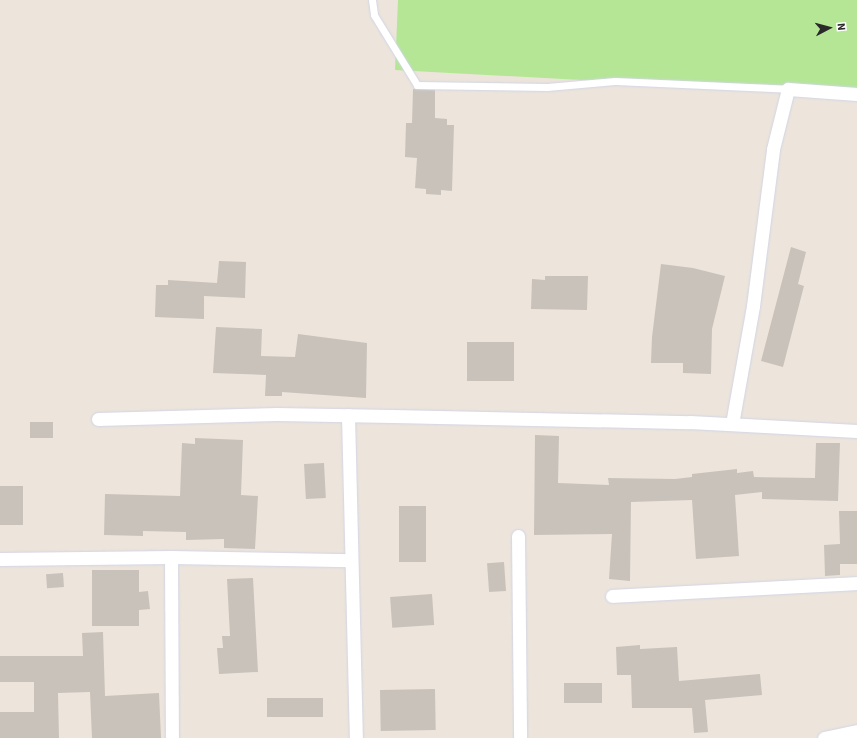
<!DOCTYPE html>
<style>
body{margin:0}
#map{position:relative;width:857px;height:738px;overflow:hidden;background:#ede5dc;font-family:"Source Sans 3",sans-serif}
div>[style]{position:absolute}
.green>*{inset:0;background:#b4e696}
.building>*{inset:0;background:#c8c2bb;transform-origin:0 0}
.roads{filter:drop-shadow(0 0 1px #d1d5e4) drop-shadow(0 0 1px #d1d5e4)}
.service>*{height:7px;margin:-3.5px;padding:0 3.5px;transform-origin:3.5px;border-radius:3.5px;background:#fff}
.minor>*{height:13px;margin:-6.5px;padding:0 6.5px;transform-origin:6.5px;border-radius:6.5px;background:#fff}
span{translate:-50% -50%;white-space:nowrap;text-align:center;line-height:1.15;-webkit-text-stroke:3.5px #fff;paint-order:stroke}
.north{position:absolute;left:809px;top:8px;width:40px;height:40px;-webkit-text-stroke:3px #fff;paint-order:stroke;rotate:84deg;font-size:11px;font-weight:700;line-height:16px;text-align:center;color:#2a2a2a}
.north::after{content:'';display:block;margin:auto;width:14px;height:18px;background:#2a2a2a;clip-path:polygon(50% 0,100% 100%,50% 72%,0 100%)}
</style>
<div id="map">
<div class="green">
<i style="clip-path:polygon(398px 0,857px 0,857px 95px,395px 70px)"></i>
</div>
<div class="building">
<i style="clip-path:polygon(413px 89px,435px 90px,435px 118px,447px 119px,447px 125px,454px 125px,452px 191px,441px 190px,441px 195px,426px 194px,426px 189px,415px 188px,417px 158px,405px 157px,406px 123px,412px 123px)"></i>
<i style="clip-path:polygon(791px 247px,806px 252px,798px 284px,804px 286px,783px 367px,761px 361px)"></i>
<i style="clip-path:polygon(219px 261px,246px 262px,245px 298px,204px 296px,204px 319px,155px 317px,156px 285px,168px 285px,168px 280px,217px 283px)"></i>
<i style="clip-path:polygon(661px 264px,693px 268px,725px 276px,712px 329px,711px 374px,683px 373px,683px 363px,651px 363px,652px 337px)"></i>
<i style="clip-path:polygon(545px 276px,588px 276px,587px 310px,531px 309px,532px 279px,545px 280px)"></i>
<i style="clip-path:polygon(216px 327px,262px 329px,261px 356px,295px 357px,298px 334px,367px 343px,366px 398px,282px 392px,282px 396px,265px 396px,266px 375px,213px 373px)"></i>
<i style="left:467px;top:342px;width:47px;height:39px"></i>
<i style="left:30px;top:422px;width:23px;height:16px"></i>
<i style="clip-path:polygon(535px 435px,559px 436px,558px 483px,609px 485px,608px 478px,675px 479px,692px 477px,692px 474px,737px 469px,737px 473px,753px 471px,754px 477px,815px 478px,816px 443px,840px 443px,838px 501px,762px 499px,762px 492px,735px 495px,739px 556px,696px 559px,692px 500px,631px 502px,630px 581px,609px 579px,612px 534px,534px 535px)"></i>
<i style="clip-path:polygon(195px 438px,243px 440px,241px 495px,258px 496px,255px 549px,224px 548px,224px 539px,186px 540px,186px 532px,143px 531px,143px 536px,104px 535px,105px 494px,180px 496px,182px 443px,195px 444px)"></i>
<i style="left:324px;top:463px;width:35px;height:20px;rotate:87deg"></i>
<i style="left:0;top:486px;width:23px;height:39px"></i>
<i style="left:399px;top:506px;width:27px;height:56px"></i>
<i style="clip-path:polygon(839px 511px,857px 511px,857px 564px,840px 564px,840px 575px,825px 576px,824px 545px,840px 544px)"></i>
<i style="left:504px;top:562px;width:29px;height:17px;rotate:86deg"></i>
<i style="clip-path:polygon(92px 570px,139px 570px,139px 592px,148px 591px,150px 609px,139px 610px,139px 626px,92px 626px)"></i>
<i style="left:63px;top:573px;width:14px;height:17px;rotate:86deg"></i>
<i style="clip-path:polygon(253px 578px,258px 672px,219px 674px,217px 648px,223px 648px,222px 636px,230px 636px,227px 579px)"></i>
<i style="left:432px;top:594px;width:31px;height:42px;rotate:86deg"></i>
<i style="clip-path:polygon(103px 632px,105px 696px,159px 693px,161px 738px,92px 738px,90px 692px,58px 693px,59px 738px,0 738px,0 712px,34px 712px,34px 682px,0 682px,0 656px,83px 656px,82px 633px)"></i>
<i style="clip-path:polygon(640px 645px,640px 649px,677px 647px,679px 681px,760px 674px,762px 695px,705px 700px,708px 732px,694px 733px,692px 708px,632px 708px,631px 675px,617px 675px,616px 647px)"></i>
<i style="left:602px;top:683px;width:20px;height:38px;rotate:90deg"></i>
<i style="left:435px;top:689px;width:41px;height:55px;rotate:89deg"></i>
<i style="left:323px;top:698px;width:19px;height:56px;rotate:90deg"></i>
</div>
<div class="roads">
<div class="service">
<i style="left:372px;top:0;width:15px;rotate:82deg"></i>
<i style="left:374px;top:15px;width:82px;rotate:58.4deg"></i>
<i style="left:417px;top:85px;width:130px;rotate:0.9deg"></i>
<i style="left:547px;top:87px;width:68px;rotate:-5deg"></i>
<i style="left:615px;top:81px;width:173px;rotate:2.6deg"></i>
</div>
<div class="minor">
<i style="left:348px;top:415px;width:323px;rotate:88.6deg"></i>
<i style="left:98px;top:419px;width:178px;rotate:-1.6deg"></i>
<i style="left:276px;top:414px;width:116px;rotate:1deg"></i>
<i style="left:392px;top:416px;width:298px;rotate:1.2deg"></i>
<i style="left:690px;top:422px;width:167px;rotate:3.1deg"></i>
<i style="left:732px;top:424px;width:120px;rotate:-79.9deg"></i>
<i style="left:753px;top:306px;width:158px;rotate:-82.7deg"></i>
<i style="left:773px;top:149px;width:62px;rotate:-76deg"></i>
<i style="left:788px;top:89px;width:69px;rotate:4.1deg"></i>
<i style="left:518px;top:536px;width:202px;rotate:89.4deg"></i>
<i style="left:171px;top:557px;width:181px;rotate:89.7deg"></i>
<i style="left:0;top:559px;width:171px;rotate:-0.7deg"></i>
<i style="left:171px;top:557px;width:180px;rotate:1deg"></i>
<i style="left:612px;top:596px;width:245px;rotate:-3deg"></i>
<i style="left:824px;top:738px;width:34px;rotate:-12deg"></i>
</div>
</div>
<div class="north">N</div>
</div>
